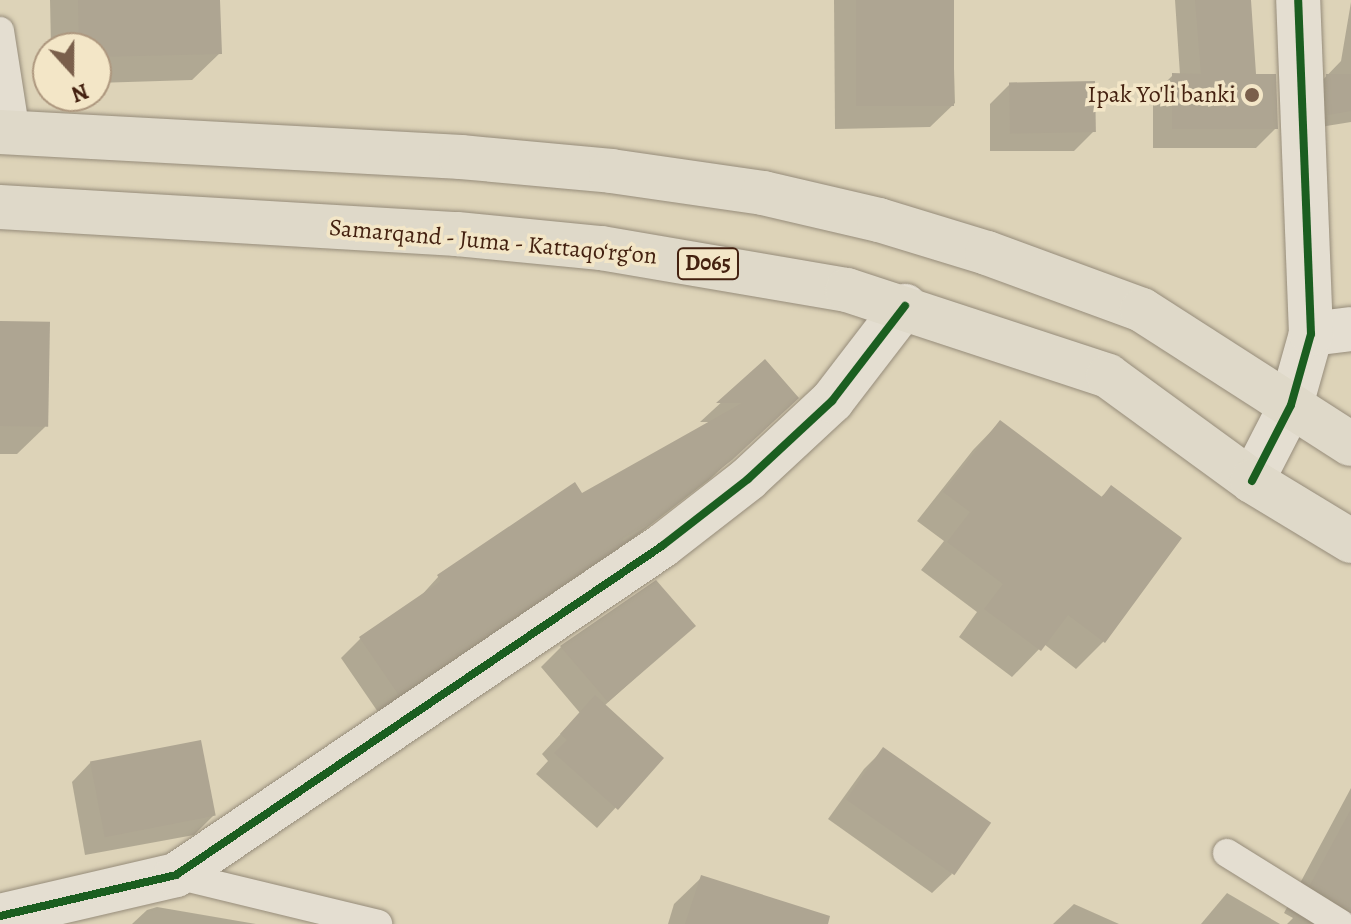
<!DOCTYPE html>
<meta charset="utf-8">
<style>
body{margin:0}
#map{position:relative;width:1351px;height:924px;overflow:hidden;background:#ddd3b8;font-family:Alegreya,serif}
div>[style]{position:absolute}
.shadow>*{inset:0;background:#0003}
.building>*{inset:0;background:#aea592;transform-origin:0 0}
.roads{filter:drop-shadow(0 0 2px #968c7a) drop-shadow(0 0 2px #968c7a)}
.service>*{height:28px;margin:-14px;padding:0 14px;transform-origin:14px;border-radius:14px;background:#e4ded1}
.minor>*{height:44px;margin:-22px;padding:0 22px;transform-origin:22px;border-radius:22px;background:#e4ded1}
.primary>*{height:44px;margin:-22px;padding:0 22px;transform-origin:22px;border-radius:22px;background:#dfd9c9}
.cycleway>*{height:8px;margin:-4px;padding:0 4px;transform-origin:4px;border-radius:4px;background:#1b5e20}
.dots>*{width:22px;height:22px;translate:-50% -50%;box-sizing:border-box;border:4px solid #f3e6c7;border-radius:50%}
span{translate:-50% -50%;white-space:nowrap;text-align:center;line-height:1.15;-webkit-text-stroke:7px #f3e6c7;paint-order:stroke}
.shield-label span{padding:2px 6px;background:#f3e6c7;border:2px solid;border-radius:6px;-webkit-text-stroke-width:0}
.shield-label{font-size:22px;color:#442110;font-weight:700}
.poi-label{font-size:24px;color:#442110}
.right{translate:-100% -50%;text-align:right}
.street-label{font-size:24px;color:#442110}
.north{position:absolute;left:32px;top:32px;width:80px;height:80px;box-sizing:border-box;background:#f3e6c7;border:2px solid #ad977e;border-radius:50%;rotate:159deg;font-size:22px;font-weight:700;line-height:32px;text-align:center;color:#442110}
.north::after{content:'';display:block;margin:auto;width:28px;height:36px;background:#7a5f4b;clip-path:polygon(50% 0,100% 100%,50% 72%,0 100%)}
</style>
<div id="map">
<div class="shadow">
<i style="clip-path:polygon(50px 0,218px 0,220px 53px,192px 80px,96px 83px,96px 48px,51px 48px)"></i>
<i style="clip-path:polygon(834px 0,952px 0,955px 103px,930px 127px,835px 129px)"></i>
<i style="clip-path:polygon(1175px 0,1249px 0,1254px 76px,1276px 128px,1256px 148px,1153px 148px,1153px 95px,1173px 75px,1180px 75px)"></i>
<i style="clip-path:polygon(1351px 2px,1351px 122px,1314px 128px,1313px 90px,1341px 61px)"></i>
<i style="clip-path:polygon(1010px 84px,1094px 131px,1074px 151px,990px 151px,990px 104px)"></i>
<i style="clip-path:polygon(0 323px,45px 427px,17px 454px,0 454px)"></i>
<i style="clip-path:polygon(765px 362px,777px 417px,710px 479px,631px 540px,378px 712px,341px 658px,360px 639px,419px 598px,438px 577px,575px 485px,582px 496px,713px 422px,700px 422px)"></i>
<i style="clip-path:polygon(1000px 422px,1100px 498px,1111px 488px,1103px 642px,1076px 669px,1044px 644px,1012px 677px,959px 637px,977px 612px,921px 570px,944px 541px,917px 521px,973px 450px)"></i>
<i style="clip-path:polygon(656px 583px,693px 626px,604px 706px,661px 758px,597px 828px,536px 774px,548px 761px,542px 754px,580px 713px,541px 667px,561px 647px)"></i>
<i style="clip-path:polygon(883px 750px,952px 874px,932px 893px,828px 819px,864px 769px)"></i>
<i style="clip-path:polygon(91px 762px,214px 815px,194px 835px,85px 855px,72px 782px)"></i>
<i style="clip-path:polygon(1351px 788px,1351px 924px,1287px 924px,1293px 918px,1284px 913px)"></i>
<i style="clip-path:polygon(702px 877px,819px 924px,668px 924px,674px 904px)"></i>
<i style="clip-path:polygon(1227px 893px,1280px 924px,1201px 924px)"></i>
<i style="clip-path:polygon(1074px 904px,1119px 924px,1053px 924px)"></i>
<i style="clip-path:polygon(157px 907px,256px 924px,132px 924px,147px 910px)"></i>
</div>
<div class="building">
<i style="clip-path:polygon(78px 0,220px 0,222px 54px,96px 57px,96px 48px,79px 48px)"></i>
<i style="left:856px;top:0;width:98px;height:106px"></i>
<i style="clip-path:polygon(1195px 0,1251px 0,1256px 74px,1276px 74px,1278px 129px,1172px 129px,1172px 73px,1201px 74px)"></i>
<i style="clip-path:polygon(1326px 74px,1351px 74px,1351px 111px,1328px 115px)"></i>
<i style="left:1095px;top:81px;width:51px;height:86px;rotate:89deg"></i>
<i style="left:0;top:321px;width:50px;height:105px;rotate:1deg"></i>
<i style="clip-path:polygon(765px 359px,799px 398px,732px 460px,653px 521px,622px 539px,624px 542px,398px 694px,359px 637px,441px 581px,437px 575px,575px 482px,582px 493px,742px 403px,716px 403px)"></i>
<i style="clip-path:polygon(1000px 420px,1102px 497px,1111px 485px,1182px 538px,1105px 643px,1068px 615px,1041px 651px,984px 609px,1003px 584px,947px 542px,970px 512px,943px 492px)"></i>
<i style="clip-path:polygon(656px 580px,696px 626px,608px 702px,560px 646px)"></i>
<i style="clip-path:polygon(595px 695px,664px 758px,618px 810px,554px 753px,567px 740px,560px 734px)"></i>
<i style="left:201px;top:740px;width:77px;height:113px;rotate:79deg"></i>
<i style="left:883px;top:747px;width:132px;height:64px;rotate:35deg"></i>
<i style="clip-path:polygon(1351px 809px,1351px 910px,1310px 885px)"></i>
<i style="clip-path:polygon(701px 875px,830px 916px,828px 924px,685px 924px)"></i>
</div>
<div class="roads">
<div class="service">
<i style="left:0;top:31px;width:103px;rotate:81.1deg"></i>
<i style="left:1227px;top:853px;width:134px;rotate:31.9deg"></i>
<i style="left:176px;top:875px;width:208px;rotate:13.6deg"></i>
</div>
<div class="minor">
<i style="left:1311px;top:334px;width:40px;rotate:-7.1deg"></i>
<i style="left:1252px;top:481px;width:85px;rotate:-62.8deg"></i>
<i style="left:1291px;top:405px;width:74px;rotate:-74.3deg"></i>
<i style="left:1311px;top:334px;width:334px;rotate:-92.2deg"></i>
<i style="left:0;top:916px;width:181px;rotate:-13.1deg"></i>
<i style="left:176px;top:875px;width:587px;rotate:-34.1deg"></i>
<i style="left:662px;top:546px;width:109px;rotate:-37.9deg"></i>
<i style="left:748px;top:479px;width:115px;rotate:-42.9deg"></i>
<i style="left:832px;top:401px;width:120px;rotate:-52.5deg"></i>
</div>
<div class="primary">
<i style="left:0;top:132px;width:462px;rotate:3.1deg"></i>
<i style="left:461px;top:157px;width:151px;rotate:5.3deg"></i>
<i style="left:611px;top:171px;width:154px;rotate:8.2deg"></i>
<i style="left:763px;top:193px;width:119px;rotate:13.1deg"></i>
<i style="left:879px;top:220px;width:113px;rotate:17deg"></i>
<i style="left:987px;top:253px;width:165px;rotate:20.2deg"></i>
<i style="left:1142px;top:310px;width:248px;rotate:32.7deg"></i>
<i style="left:0;top:207px;width:458px;rotate:3.4deg"></i>
<i style="left:457px;top:234px;width:145px;rotate:5.6deg"></i>
<i style="left:601px;top:248px;width:250px;rotate:9.7deg"></i>
<i style="left:847px;top:290px;width:275px;rotate:18.2deg"></i>
<i style="left:1108px;top:376px;width:178px;rotate:36.1deg"></i>
<i style="left:1252px;top:481px;width:116px;rotate:31.2deg"></i>
</div>
</div>
<div class="cycleway">
<i style="left:1252px;top:481px;width:85px;rotate:-62.8deg"></i>
<i style="left:1291px;top:405px;width:74px;rotate:-74.3deg"></i>
<i style="left:1311px;top:334px;width:334px;rotate:-92.2deg"></i>
<i style="left:0;top:916px;width:181px;rotate:-13.1deg"></i>
<i style="left:176px;top:875px;width:587px;rotate:-34.1deg"></i>
<i style="left:662px;top:546px;width:109px;rotate:-37.9deg"></i>
<i style="left:748px;top:479px;width:115px;rotate:-42.9deg"></i>
<i style="left:832px;top:401px;width:120px;rotate:-52.5deg"></i>
</div>
<div class="dots">
<i style="left:1252px;top:95px;background:#7a5f4b"></i>
</div>
<div class="shield-label">
<span style="left:708px;top:264px">D065</span>
</div>
<div class="poi-label">
<span class="right" style="left:1236px;top:95px">Ipak Yo'li banki</span>
</div>
<div class="street-label">
<span style="left:493px;top:242px;rotate:5deg">Samarqand - Juma - Kattaqo‘rg‘on</span>
</div>
<div class="north">N</div>
</div>
